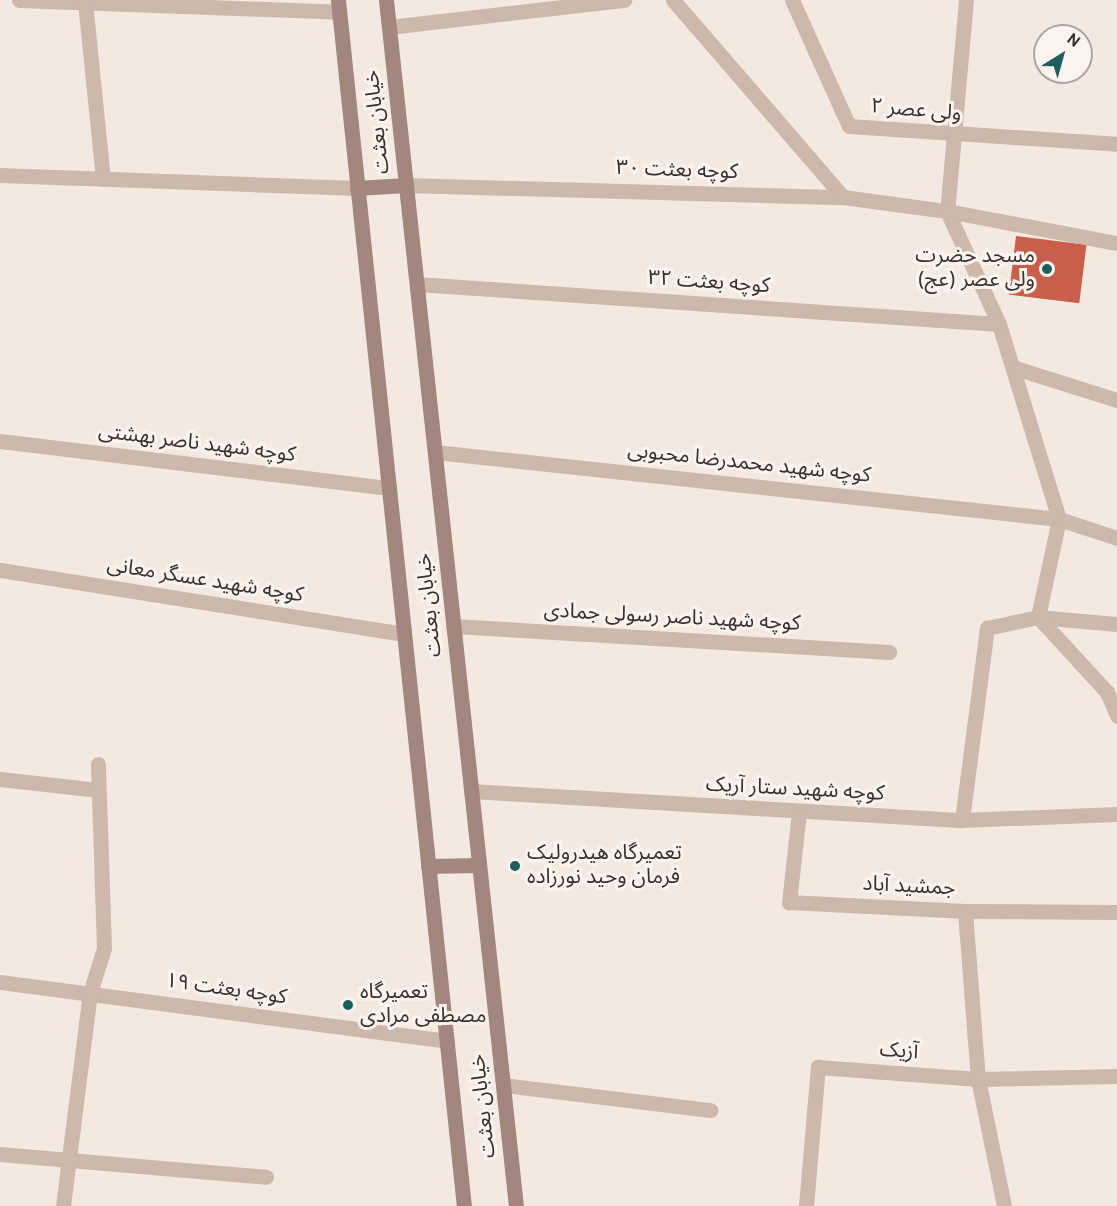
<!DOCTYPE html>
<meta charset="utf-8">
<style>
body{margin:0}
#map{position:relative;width:1117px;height:1206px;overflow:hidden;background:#f4e9e1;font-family:Overpass,"Noto Sans Arabic",sans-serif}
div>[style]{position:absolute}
.building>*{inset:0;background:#c95f4a;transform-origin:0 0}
.street>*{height:15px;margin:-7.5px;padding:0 7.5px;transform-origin:7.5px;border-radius:7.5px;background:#cdb8ac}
.secondary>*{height:15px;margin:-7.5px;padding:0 7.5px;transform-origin:7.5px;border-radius:7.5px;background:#a1877d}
.dots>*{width:16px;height:16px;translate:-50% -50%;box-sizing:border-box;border:3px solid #fbf4ee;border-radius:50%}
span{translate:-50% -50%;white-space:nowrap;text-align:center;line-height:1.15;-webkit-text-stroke:6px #fbf4ee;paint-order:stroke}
.street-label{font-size:21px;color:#3b2f2b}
.poi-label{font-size:21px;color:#3b2f2b}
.right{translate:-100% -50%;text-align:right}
.left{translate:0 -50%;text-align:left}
.north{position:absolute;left:1033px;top:24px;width:60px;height:60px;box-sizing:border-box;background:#fbf4ee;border:2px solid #aea5a0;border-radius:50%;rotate:37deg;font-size:16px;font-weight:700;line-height:24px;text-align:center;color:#3b2f2b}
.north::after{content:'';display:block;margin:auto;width:21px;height:27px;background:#1f5e5d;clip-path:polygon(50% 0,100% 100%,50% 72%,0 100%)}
</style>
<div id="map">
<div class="building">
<i style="left:1016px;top:236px;width:71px;height:59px;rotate:7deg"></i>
</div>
<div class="street">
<i style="left:19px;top:0;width:320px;rotate:2.1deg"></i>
<i style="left:673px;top:0;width:260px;rotate:49.2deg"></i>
<i style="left:792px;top:0;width:138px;rotate:65.7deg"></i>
<i style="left:849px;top:126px;width:269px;rotate:3.8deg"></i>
<i style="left:966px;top:0;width:212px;rotate:95.1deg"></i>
<i style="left:947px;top:211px;width:124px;rotate:65.3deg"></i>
<i style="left:999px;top:324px;width:204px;rotate:72.9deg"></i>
<i style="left:1059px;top:519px;width:100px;rotate:102.1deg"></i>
<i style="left:1038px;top:617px;width:79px;rotate:5.1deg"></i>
<i style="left:85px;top:2px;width:178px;rotate:84.2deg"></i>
<i style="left:389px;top:27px;width:237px;rotate:-6.6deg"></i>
<i style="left:0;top:175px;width:357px;rotate:2.1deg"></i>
<i style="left:406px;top:185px;width:437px;rotate:1.6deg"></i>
<i style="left:843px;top:197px;width:105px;rotate:7.7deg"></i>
<i style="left:947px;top:211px;width:173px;rotate:10.7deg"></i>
<i style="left:417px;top:284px;width:583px;rotate:3.93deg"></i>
<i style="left:1015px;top:368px;width:107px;rotate:17.4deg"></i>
<i style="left:0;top:441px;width:392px;rotate:6.9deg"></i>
<i style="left:435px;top:452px;width:628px;rotate:6.13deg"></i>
<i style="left:1059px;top:519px;width:61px;rotate:18.1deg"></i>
<i style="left:0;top:570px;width:409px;rotate:9deg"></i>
<i style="left:453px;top:626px;width:437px;rotate:3.4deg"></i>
<i style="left:0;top:779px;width:99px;rotate:6.4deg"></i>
<i style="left:471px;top:791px;width:492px;rotate:3.4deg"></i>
<i style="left:962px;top:820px;width:155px;rotate:-2.2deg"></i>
<i style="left:799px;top:812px;width:91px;rotate:96.3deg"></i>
<i style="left:789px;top:902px;width:176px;rotate:2.9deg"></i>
<i style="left:965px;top:911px;width:152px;rotate:0.4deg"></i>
<i style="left:962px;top:820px;width:194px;rotate:-82.6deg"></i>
<i style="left:987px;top:628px;width:52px;rotate:-12.2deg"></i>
<i style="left:1038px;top:617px;width:102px;rotate:47.4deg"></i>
<i style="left:1107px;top:692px;width:26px;rotate:67deg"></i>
<i style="left:965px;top:911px;width:169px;rotate:85.6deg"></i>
<i style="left:978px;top:1079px;width:130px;rotate:78.4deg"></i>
<i style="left:0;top:982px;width:451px;rotate:7.5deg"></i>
<i style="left:503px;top:1085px;width:209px;rotate:6.9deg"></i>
<i style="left:0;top:1154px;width:267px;rotate:4.9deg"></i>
<i style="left:63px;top:1206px;width:215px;rotate:-82.8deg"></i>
<i style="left:90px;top:993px;width:47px;rotate:-72.7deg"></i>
<i style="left:104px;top:948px;width:184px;rotate:-91.9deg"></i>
<i style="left:806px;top:1206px;width:140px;rotate:-85.1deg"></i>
<i style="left:818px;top:1067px;width:160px;rotate:4.3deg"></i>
<i style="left:978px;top:1079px;width:139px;rotate:-1.2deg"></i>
</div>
<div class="secondary">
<i style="left:338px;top:0;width:1213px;rotate:84.04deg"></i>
<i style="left:386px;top:0;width:1213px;rotate:83.85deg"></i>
<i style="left:357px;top:188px;width:49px;rotate:-3.5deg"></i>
<i style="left:428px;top:866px;width:51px;rotate:-1.1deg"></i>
</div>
<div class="dots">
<i style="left:1047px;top:269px;background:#1f5e5d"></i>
<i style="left:515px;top:866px;background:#1f5e5d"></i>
<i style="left:348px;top:1005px;background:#1f5e5d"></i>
</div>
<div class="street-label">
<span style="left:916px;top:111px;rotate:5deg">ولی عصر ۲</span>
<span style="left:378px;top:122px;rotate:-96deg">خیابان بعثت</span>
<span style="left:677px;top:171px;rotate:2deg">کوچه بعثت ۳۰</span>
<span style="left:709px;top:283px;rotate:4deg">کوچه بعثت ۳۲</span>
<span style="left:197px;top:444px;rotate:7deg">کوچه شهید ناصر بهشتی</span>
<span style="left:749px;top:464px;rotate:6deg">کوچه شهید محمدرضا محبوبی</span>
<span style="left:205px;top:581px;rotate:9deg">کوچه شهید عسگر معانی</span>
<span style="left:430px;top:605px;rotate:-96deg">خیابان بعثت</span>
<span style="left:672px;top:618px;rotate:3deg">کوچه شهید ناصر رسولی جمادی</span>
<span style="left:795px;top:790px;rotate:3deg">کوچه شهید ستار آریک</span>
<span style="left:909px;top:887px;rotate:3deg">جمشید آباد</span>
<span style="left:226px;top:990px;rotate:8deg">کوچه بعثت ۱۹</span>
<span style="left:899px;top:1052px;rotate:4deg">آزیک</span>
<span style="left:484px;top:1106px;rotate:-96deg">خیابان بعثت</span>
</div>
<div class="poi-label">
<span class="right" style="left:1035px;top:269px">مسجد حضرت<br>ولی عصر (عج)</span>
<span class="left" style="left:527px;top:866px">تعمیرگاه هیدرولیک<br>فرمان وحید نورزاده</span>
<span class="left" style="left:360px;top:1005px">تعمیرگاه<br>مصطفی مرادی</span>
</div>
<div class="north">N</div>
</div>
